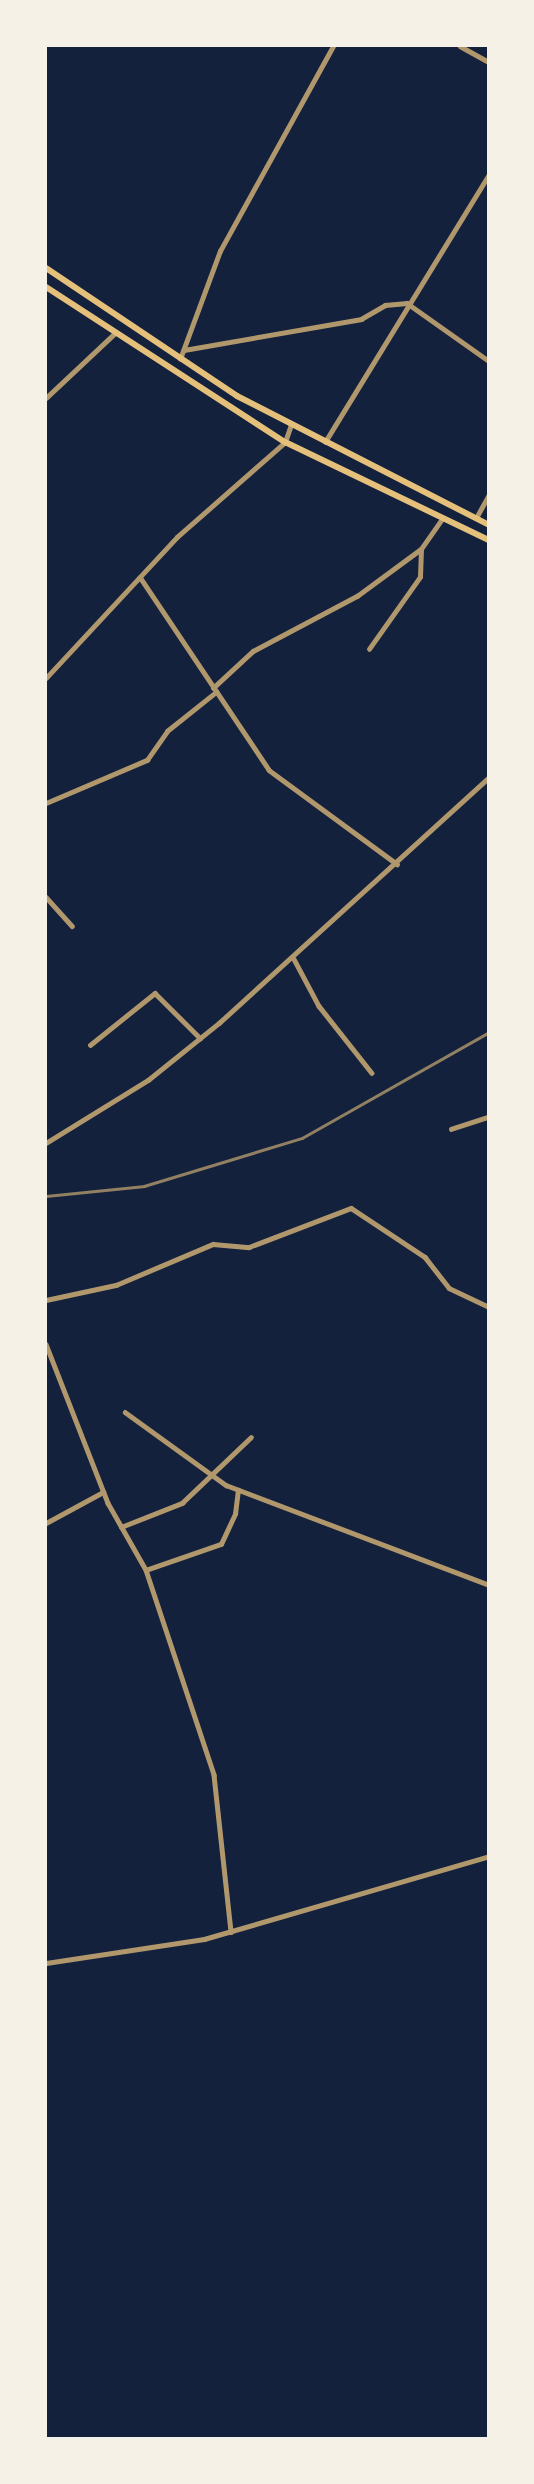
<!DOCTYPE html>
<style>
body{margin:0}
#map{position:relative;width:534px;height:2484px;overflow:hidden;background:#14213d;font-family:"Zilla Slab",serif}
div>[style]{position:absolute}
.minor>*{height:4.5px;margin:-2.25px;padding:0 2.25px;transform-origin:2.25px;border-radius:2.25px;background:#b1986c}
.tertiary>*{height:5px;margin:-2.5px;padding:0 2.5px;transform-origin:2.5px;border-radius:2.5px;background:#b1986c}
.secondary>*{height:6px;margin:-3px;padding:0 3px;transform-origin:3px;border-radius:3px;background:#e5c07b}
.rail>*{height:2.5px;margin:-1.25px;padding:0 1.25px;transform-origin:1.25px;border-radius:1.25px;background:#918062}
span{translate:-50% -50%;white-space:nowrap;text-align:center;line-height:1.15;-webkit-text-stroke:5px #f6f1e7;paint-order:stroke}
.frame{position:absolute;inset:0;border:47px solid #f6f1e7;pointer-events:none}
</style>
<div id="map">
<div class="minor">
<i style="left:460px;top:46px;width:33px;rotate:29deg"></i>
<i style="left:184px;top:350px;width:180px;rotate:-9.9deg"></i>
<i style="left:361px;top:319px;width:28px;rotate:-30deg"></i>
<i style="left:385px;top:305px;width:22px;rotate:-5deg"></i>
<i style="left:407px;top:303px;width:100px;rotate:35.3deg"></i>
<i style="left:180px;top:359px;width:115px;rotate:-69.7deg"></i>
<i style="left:220px;top:251px;width:234px;rotate:-61.1deg"></i>
<i style="left:46px;top:398px;width:93px;rotate:-43.3deg"></i>
<i style="left:325px;top:442px;width:314px;rotate:-58.5deg"></i>
<i style="left:476px;top:518px;width:26px;rotate:-61deg"></i>
<i style="left:140px;top:577px;width:232px;rotate:56.2deg"></i>
<i style="left:269px;top:770px;width:159px;rotate:36.3deg"></i>
<i style="left:369px;top:649px;width:88px;rotate:-54.7deg"></i>
<i style="left:420px;top:577px;width:27px;rotate:-88deg"></i>
<i style="left:46px;top:678px;width:192px;rotate:-47.1deg"></i>
<i style="left:177px;top:537px;width:144px;rotate:-41.3deg"></i>
<i style="left:285px;top:442px;width:18px;rotate:-71deg"></i>
<i style="left:213px;top:688px;width:54px;rotate:-42.8deg"></i>
<i style="left:253px;top:651px;width:118px;rotate:-27.9deg"></i>
<i style="left:357px;top:596px;width:79px;rotate:-36.3deg"></i>
<i style="left:421px;top:549px;width:37px;rotate:-55deg"></i>
<i style="left:46px;top:803px;width:110px;rotate:-23.1deg"></i>
<i style="left:147px;top:760px;width:35px;rotate:-55deg"></i>
<i style="left:167px;top:731px;width:63px;rotate:-38.5deg"></i>
<i style="left:46px;top:897px;width:39px;rotate:48deg"></i>
<i style="left:294px;top:959px;width:53px;rotate:62deg"></i>
<i style="left:319px;top:1006px;width:85px;rotate:51.7deg"></i>
<i style="left:90px;top:1045px;width:83px;rotate:-38.7deg"></i>
<i style="left:155px;top:993px;width:64px;rotate:45deg"></i>
<i style="left:451px;top:1129px;width:40px;rotate:-18deg"></i>
<i style="left:46px;top:1143px;width:120px;rotate:-31.7deg"></i>
<i style="left:148px;top:1080px;width:91px;rotate:-38.8deg"></i>
<i style="left:219px;top:1023px;width:365px;rotate:-42.3deg"></i>
<i style="left:46px;top:1300px;width:72px;rotate:-12.1deg"></i>
<i style="left:116px;top:1285px;width:105px;rotate:-22.9deg"></i>
<i style="left:213px;top:1244px;width:36px;rotate:5deg"></i>
<i style="left:249px;top:1247px;width:109px;rotate:-20.9deg"></i>
<i style="left:351px;top:1208px;width:89px;rotate:33.5deg"></i>
<i style="left:425px;top:1257px;width:39px;rotate:52deg"></i>
<i style="left:449px;top:1288px;width:44px;rotate:25.4deg"></i>
<i style="left:46px;top:1344px;width:171px;rotate:68.7deg"></i>
<i style="left:108px;top:1503px;width:77px;rotate:60.4deg"></i>
<i style="left:146px;top:1570px;width:216px;rotate:71.6deg"></i>
<i style="left:214px;top:1775px;width:158px;rotate:83.8deg"></i>
<i style="left:125px;top:1412px;width:125px;rotate:35.9deg"></i>
<i style="left:226px;top:1485px;width:281px;rotate:20.8deg"></i>
<i style="left:46px;top:1523px;width:65px;rotate:-28.5deg"></i>
<i style="left:121px;top:1527px;width:66px;rotate:-21.5deg"></i>
<i style="left:182px;top:1503px;width:95px;rotate:-43.7deg"></i>
<i style="left:146px;top:1570px;width:79px;rotate:-19.1deg"></i>
<i style="left:221px;top:1544px;width:33px;rotate:-65deg"></i>
<i style="left:235px;top:1514px;width:24px;rotate:-83deg"></i>
</div>
<div class="tertiary">
<i style="left:46px;top:1963px;width:160px;rotate:-8.6deg"></i>
<i style="left:204px;top:1939px;width:297px;rotate:-16.2deg"></i>
</div>
<div class="secondary">
<i style="left:46px;top:268px;width:230px;rotate:33.8deg"></i>
<i style="left:237px;top:396px;width:283px;rotate:27.1deg"></i>
<i style="left:46px;top:287px;width:285px;rotate:33deg"></i>
<i style="left:285px;top:442px;width:226px;rotate:25.7deg"></i>
</div>
<div class="rail">
<i style="left:46px;top:1196px;width:99px;rotate:-5.8deg"></i>
<i style="left:144px;top:1186px;width:165px;rotate:-16.9deg"></i>
<i style="left:302px;top:1138px;width:215px;rotate:-29.5deg"></i>
</div>
<div class="frame"></div>
</div>
